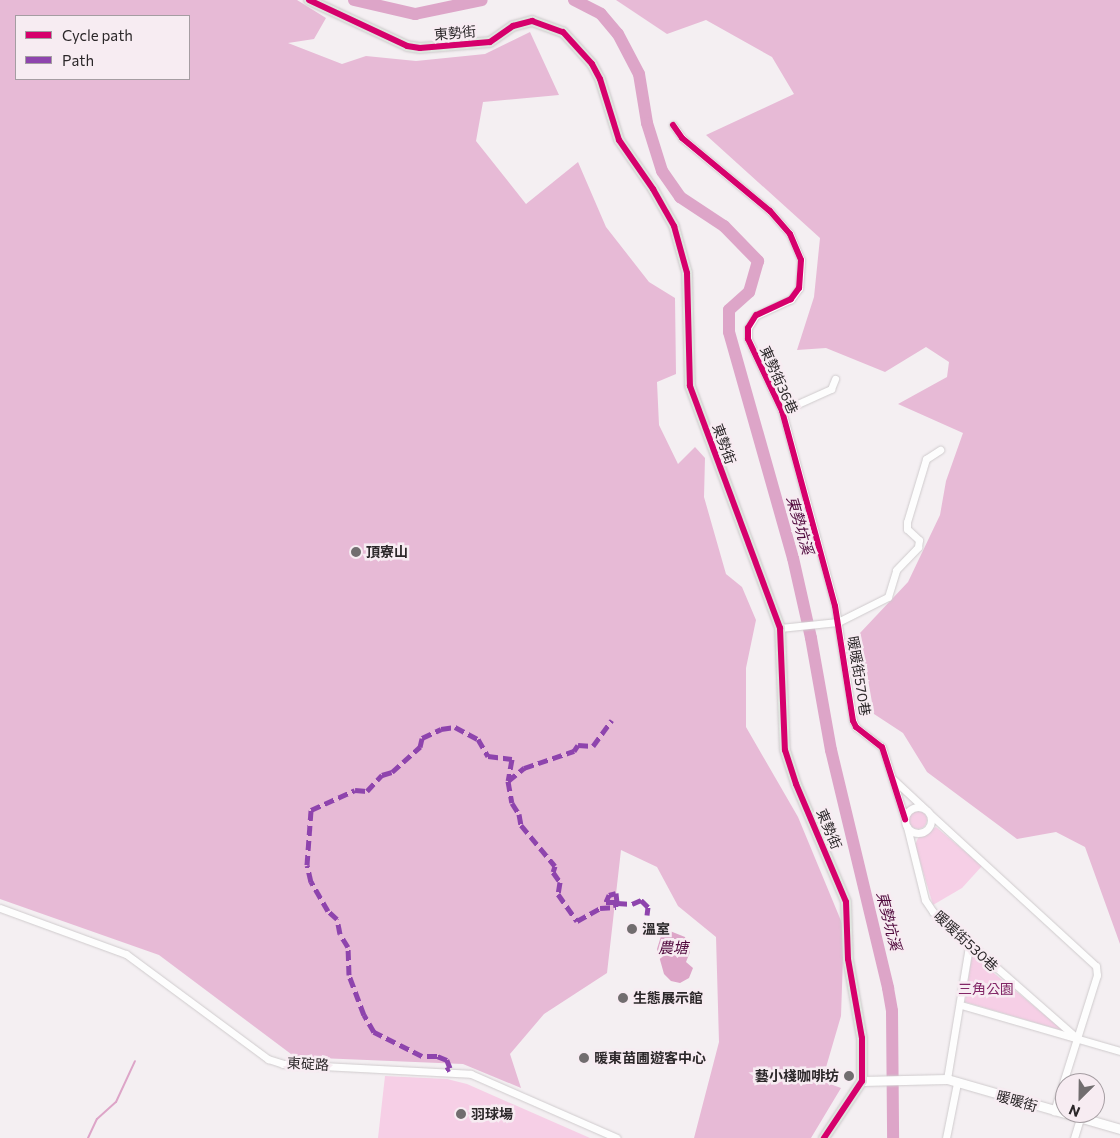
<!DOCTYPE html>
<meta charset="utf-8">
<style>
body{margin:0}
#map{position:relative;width:1120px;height:1138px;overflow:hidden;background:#f4eff2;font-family:Commissioner,"Noto Sans TC",sans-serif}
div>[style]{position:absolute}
.green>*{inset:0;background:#f6cfe6}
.round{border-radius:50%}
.forest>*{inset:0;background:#e7bad6}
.water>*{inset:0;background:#dda5c8}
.stream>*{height:2px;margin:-1px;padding:0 1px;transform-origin:1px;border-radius:1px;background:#dda5c8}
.river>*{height:12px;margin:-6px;padding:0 6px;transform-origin:6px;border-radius:6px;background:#dda5c8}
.roads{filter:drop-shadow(0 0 1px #cfcbcd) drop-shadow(0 0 1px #cfcbcd)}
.minor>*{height:7px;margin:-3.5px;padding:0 3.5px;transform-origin:3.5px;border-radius:3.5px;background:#fdfdfd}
.minor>.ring{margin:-3.5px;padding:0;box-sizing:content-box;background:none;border:7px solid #fdfdfd;border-radius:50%}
.tertiary>*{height:9px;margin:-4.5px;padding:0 4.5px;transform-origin:4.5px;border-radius:4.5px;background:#fdfdfd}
.primary>*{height:10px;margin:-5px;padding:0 5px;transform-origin:5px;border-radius:5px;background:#dfe5df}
.quiet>*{height:5px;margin-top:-2.5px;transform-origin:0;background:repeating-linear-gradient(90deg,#8e44ad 0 10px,transparent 0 15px)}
.cycleway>*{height:6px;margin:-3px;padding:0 3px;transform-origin:3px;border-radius:3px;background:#d6006c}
.dots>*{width:14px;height:14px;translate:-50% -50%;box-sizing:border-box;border:2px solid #f7ecf2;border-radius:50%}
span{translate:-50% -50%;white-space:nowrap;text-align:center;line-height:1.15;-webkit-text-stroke:5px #f7ecf2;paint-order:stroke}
.street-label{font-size:14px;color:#2b2729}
.poi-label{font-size:14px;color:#2b2729;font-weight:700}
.left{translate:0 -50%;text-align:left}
.right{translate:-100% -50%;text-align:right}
.park-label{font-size:14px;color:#822666}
.water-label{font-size:15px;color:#4f083c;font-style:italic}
.legend{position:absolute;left:15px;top:15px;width:175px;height:65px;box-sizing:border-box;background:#f7ecf2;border:1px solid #a59da2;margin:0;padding:6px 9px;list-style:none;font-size:15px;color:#2b2729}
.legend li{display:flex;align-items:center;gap:10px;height:25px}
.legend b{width:25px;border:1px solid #a59da2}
.north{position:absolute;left:1055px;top:1073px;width:50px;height:50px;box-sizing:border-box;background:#f7ecf2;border:1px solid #a59da2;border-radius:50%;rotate:203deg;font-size:14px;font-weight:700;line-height:20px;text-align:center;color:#2b2729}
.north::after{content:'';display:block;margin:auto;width:18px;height:22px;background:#716d6f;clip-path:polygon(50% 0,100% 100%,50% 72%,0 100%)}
</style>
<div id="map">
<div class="green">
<i class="round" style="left:909px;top:811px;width:18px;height:18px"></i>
<i style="clip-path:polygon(936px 827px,982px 866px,962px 888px,933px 905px,915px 845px,918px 838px)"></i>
<i style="clip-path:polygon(972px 955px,1064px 1031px,965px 1002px)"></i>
<i style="clip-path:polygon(385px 1076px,447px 1079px,467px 1084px,590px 1138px,378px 1138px)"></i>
</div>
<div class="forest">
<i style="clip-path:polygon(evenodd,0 0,297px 0,326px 18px,314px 39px,288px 43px,342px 64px,366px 56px,416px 61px,485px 54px,530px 32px,559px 95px,483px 102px,476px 141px,526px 204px,578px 162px,606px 227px,649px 282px,675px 298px,676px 374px,657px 382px,659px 425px,678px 464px,695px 447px,705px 458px,704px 497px,726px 574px,742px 587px,756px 620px,746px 668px,746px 727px,798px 817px,844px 928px,841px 1016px,822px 1081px,841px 1088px,811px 1138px,694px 1138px,719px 1042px,716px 937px,678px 906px,657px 867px,621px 850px,607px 973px,544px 1014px,510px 1054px,521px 1088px,463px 1064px,295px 1057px,159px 955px,0 899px,0 0,16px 16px,189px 16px,189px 79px,16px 79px,16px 16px)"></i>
<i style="clip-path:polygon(616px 0,1120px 0,1120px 944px,1085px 847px,1056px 832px,1017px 839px,927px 772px,903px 733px,874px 714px,860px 633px,908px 582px,940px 515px,946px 481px,963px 433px,898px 404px,947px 377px,949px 362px,926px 347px,885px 372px,826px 348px,797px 350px,814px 297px,820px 238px,706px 135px,794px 94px,772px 57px,706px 20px,667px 34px)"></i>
</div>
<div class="water">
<i style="clip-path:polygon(670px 931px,685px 937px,690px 952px,686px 962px,693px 968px,689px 978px,680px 983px,671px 981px,664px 974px,657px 949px,661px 936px)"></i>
</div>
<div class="stream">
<i style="left:88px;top:1138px;width:21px;rotate:-65deg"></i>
<i style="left:97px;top:1119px;width:25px;rotate:-42deg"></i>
<i style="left:116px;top:1102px;width:45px;rotate:-65.1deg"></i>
</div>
<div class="river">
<i style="left:354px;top:0;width:63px;rotate:12.9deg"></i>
<i style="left:415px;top:14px;width:68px;rotate:-11.8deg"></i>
<i style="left:574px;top:0;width:30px;rotate:27deg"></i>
<i style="left:601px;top:14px;width:26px;rotate:50deg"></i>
<i style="left:618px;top:34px;width:45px;rotate:62.3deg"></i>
<i style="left:639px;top:74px;width:50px;rotate:80.7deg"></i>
<i style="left:647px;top:123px;width:50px;rotate:72.6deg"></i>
<i style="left:662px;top:171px;width:32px;rotate:55deg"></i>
<i style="left:680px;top:197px;width:53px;rotate:33.4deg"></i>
<i style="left:724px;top:226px;width:49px;rotate:45.8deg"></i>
<i style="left:758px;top:261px;width:32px;rotate:106deg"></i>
<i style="left:749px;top:292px;width:27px;rotate:138deg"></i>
<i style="left:729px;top:310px;width:22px;rotate:90deg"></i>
<i style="left:729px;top:332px;width:235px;rotate:74.2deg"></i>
<i style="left:793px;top:558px;width:82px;rotate:77.3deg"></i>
<i style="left:811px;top:638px;width:114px;rotate:79.9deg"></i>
<i style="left:831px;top:750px;width:245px;rotate:76.5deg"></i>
<i style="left:888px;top:988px;width:23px;rotate:80deg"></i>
<i style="left:892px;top:1011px;width:127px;rotate:89.5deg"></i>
</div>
<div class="roads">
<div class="minor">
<i style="left:673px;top:125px;width:16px;rotate:55deg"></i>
<i style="left:682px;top:138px;width:114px;rotate:39.7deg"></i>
<i style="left:770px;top:211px;width:30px;rotate:49deg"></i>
<i style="left:790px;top:234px;width:28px;rotate:67deg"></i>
<i style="left:801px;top:260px;width:28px;rotate:94deg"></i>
<i style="left:799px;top:288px;width:14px;rotate:126deg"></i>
<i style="left:791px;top:299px;width:38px;rotate:155deg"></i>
<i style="left:756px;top:315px;width:15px;rotate:122deg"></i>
<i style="left:748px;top:328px;width:11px;rotate:90deg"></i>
<i style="left:748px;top:339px;width:80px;rotate:64.7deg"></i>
<i style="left:782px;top:411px;width:202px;rotate:74.8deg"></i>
<i style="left:835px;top:606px;width:116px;rotate:81.1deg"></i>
<i style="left:853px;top:721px;width:7px;rotate:63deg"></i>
<i style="left:856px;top:727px;width:33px;rotate:38deg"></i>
<i style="left:882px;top:747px;width:76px;rotate:72.3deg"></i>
<i style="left:782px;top:411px;width:54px;rotate:-24.2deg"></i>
<i style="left:831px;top:389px;width:11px;rotate:-68deg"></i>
<i style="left:780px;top:628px;width:58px;rotate:-5.9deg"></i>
<i style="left:838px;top:622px;width:56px;rotate:-26.6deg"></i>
<i style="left:888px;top:597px;width:28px;rotate:-73deg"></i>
<i style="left:896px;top:570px;width:32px;rotate:-46deg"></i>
<i style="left:918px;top:547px;width:7px;rotate:-82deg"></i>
<i style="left:919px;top:540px;width:16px;rotate:-137deg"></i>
<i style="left:907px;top:529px;width:7px;rotate:-90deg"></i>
<i style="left:907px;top:522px;width:66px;rotate:-73.2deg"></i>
<i style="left:926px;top:459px;width:17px;rotate:-33deg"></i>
<i style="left:894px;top:780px;width:41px;rotate:43deg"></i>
<i class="ring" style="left:905px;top:807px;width:19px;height:19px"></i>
<i style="left:930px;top:814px;width:225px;rotate:42.5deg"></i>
<i style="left:1096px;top:966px;width:9px;rotate:84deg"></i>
<i style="left:1097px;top:975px;width:143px;rotate:107.5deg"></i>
<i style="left:907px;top:827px;width:75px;rotate:76.1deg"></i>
<i style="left:925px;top:900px;width:14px;rotate:56deg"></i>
<i style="left:933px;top:912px;width:191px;rotate:41.2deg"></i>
<i style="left:0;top:908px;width:134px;rotate:20.1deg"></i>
<i style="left:126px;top:954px;width:177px;rotate:36.5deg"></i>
<i style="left:268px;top:1059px;width:16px;rotate:18deg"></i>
<i style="left:283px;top:1064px;width:188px;rotate:3deg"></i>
<i style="left:471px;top:1074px;width:159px;rotate:23.7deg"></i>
<i style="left:961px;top:1005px;width:166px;rotate:16.1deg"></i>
<i style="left:947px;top:1079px;width:135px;rotate:-80.6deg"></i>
<i style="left:946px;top:1138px;width:56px;rotate:-78.7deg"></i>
<i style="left:1074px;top:1138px;width:21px;rotate:-73deg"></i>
</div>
<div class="tertiary">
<i style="left:862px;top:1081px;width:85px;rotate:-1.3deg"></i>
<i style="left:947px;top:1079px;width:180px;rotate:16.1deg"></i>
</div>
<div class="primary">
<i style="left:309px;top:0;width:108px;rotate:25.1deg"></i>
<i style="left:407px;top:46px;width:13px;rotate:9deg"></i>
<i style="left:420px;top:48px;width:70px;rotate:-4.9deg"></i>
<i style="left:490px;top:42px;width:28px;rotate:-35deg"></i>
<i style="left:513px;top:26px;width:20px;rotate:-15deg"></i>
<i style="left:532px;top:21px;width:33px;rotate:20deg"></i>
<i style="left:563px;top:32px;width:43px;rotate:47.8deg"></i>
<i style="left:592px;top:64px;width:17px;rotate:62deg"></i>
<i style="left:600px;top:79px;width:64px;rotate:72.7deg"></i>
<i style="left:619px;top:140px;width:60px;rotate:55.2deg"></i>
<i style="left:653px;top:189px;width:43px;rotate:60.4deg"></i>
<i style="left:674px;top:226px;width:49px;rotate:74.5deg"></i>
<i style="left:687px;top:273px;width:113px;rotate:88.5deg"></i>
<i style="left:690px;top:386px;width:258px;rotate:69.6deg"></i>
<i style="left:780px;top:628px;width:122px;rotate:87.7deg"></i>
<i style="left:785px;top:750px;width:36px;rotate:72deg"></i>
<i style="left:796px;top:784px;width:128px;rotate:67deg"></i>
<i style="left:846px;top:902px;width:57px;rotate:88deg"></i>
<i style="left:848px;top:959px;width:80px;rotate:80deg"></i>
<i style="left:862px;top:1038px;width:43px;rotate:90deg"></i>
<i style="left:862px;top:1081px;width:69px;rotate:123.7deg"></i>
</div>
</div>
<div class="quiet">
<i style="left:508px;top:781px;width:22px;rotate:80deg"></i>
<i style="left:512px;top:803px;width:13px;rotate:58deg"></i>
<i style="left:519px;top:814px;width:11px;rotate:80deg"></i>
<i style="left:521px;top:825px;width:53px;rotate:50.3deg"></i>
<i style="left:555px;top:866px;width:6px;rotate:108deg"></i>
<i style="left:553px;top:872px;width:12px;rotate:55deg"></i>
<i style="left:560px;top:882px;width:12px;rotate:99deg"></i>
<i style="left:558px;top:894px;width:33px;rotate:55deg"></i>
<i style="left:577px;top:921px;width:26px;rotate:-29deg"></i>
<i style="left:600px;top:908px;width:16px;rotate:-4deg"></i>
<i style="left:616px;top:907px;width:5px;rotate:-101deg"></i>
<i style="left:615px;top:902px;width:9px;rotate:180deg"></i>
<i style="left:606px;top:902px;width:8px;rotate:-67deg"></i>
<i style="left:609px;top:895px;width:7px;rotate:-16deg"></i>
<i style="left:616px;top:893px;width:10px;rotate:84deg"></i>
<i style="left:617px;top:903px;width:15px;rotate:4deg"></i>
<i style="left:632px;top:904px;width:10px;rotate:-24deg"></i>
<i style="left:641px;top:900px;width:10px;rotate:45deg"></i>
<i style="left:648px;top:907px;width:8px;rotate:97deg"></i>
<i style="left:446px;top:1070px;width:4px;rotate:-27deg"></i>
<i style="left:450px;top:1068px;width:9px;rotate:-111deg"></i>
<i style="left:447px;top:1060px;width:11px;rotate:-158deg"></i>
<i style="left:437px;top:1056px;width:15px;rotate:180deg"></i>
<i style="left:422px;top:1056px;width:54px;rotate:-153.4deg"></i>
<i style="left:374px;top:1032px;width:20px;rotate:-120deg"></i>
<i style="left:364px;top:1015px;width:43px;rotate:-110.6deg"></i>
<i style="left:349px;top:975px;width:28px;rotate:-92deg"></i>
<i style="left:348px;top:947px;width:15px;rotate:-122deg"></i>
<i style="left:340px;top:934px;width:15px;rotate:-101deg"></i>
<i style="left:337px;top:919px;width:12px;rotate:-138deg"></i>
<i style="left:328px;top:911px;width:34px;rotate:-120deg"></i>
<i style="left:311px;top:882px;width:17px;rotate:-103deg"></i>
<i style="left:307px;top:865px;width:55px;rotate:-85.8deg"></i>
<i style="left:311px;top:810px;width:48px;rotate:-24.4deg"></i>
<i style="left:355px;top:790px;width:12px;rotate:5deg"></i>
<i style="left:367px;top:791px;width:22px;rotate:-47deg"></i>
<i style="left:382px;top:775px;width:10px;rotate:-17deg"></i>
<i style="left:392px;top:772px;width:38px;rotate:-42deg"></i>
<i style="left:420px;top:747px;width:9px;rotate:-77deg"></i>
<i style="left:422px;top:738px;width:21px;rotate:-25deg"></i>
<i style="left:441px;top:729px;width:14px;rotate:-8deg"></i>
<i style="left:455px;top:727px;width:26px;rotate:28deg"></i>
<i style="left:478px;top:739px;width:20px;rotate:60deg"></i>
<i style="left:488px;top:756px;width:24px;rotate:7deg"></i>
<i style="left:512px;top:759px;width:22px;rotate:100deg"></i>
<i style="left:508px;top:781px;width:21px;rotate:-39deg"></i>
<i style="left:524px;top:768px;width:53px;rotate:-18.8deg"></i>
<i style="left:574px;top:751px;width:7px;rotate:-56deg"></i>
<i style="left:578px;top:745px;width:15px;rotate:4deg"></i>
<i style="left:593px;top:746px;width:32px;rotate:-54deg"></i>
</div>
<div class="cycleway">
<i style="left:309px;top:0;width:108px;rotate:25.1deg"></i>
<i style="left:407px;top:46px;width:13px;rotate:9deg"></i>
<i style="left:420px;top:48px;width:70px;rotate:-4.9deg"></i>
<i style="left:490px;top:42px;width:28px;rotate:-35deg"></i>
<i style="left:513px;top:26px;width:20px;rotate:-15deg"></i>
<i style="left:532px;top:21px;width:33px;rotate:20deg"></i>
<i style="left:563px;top:32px;width:43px;rotate:47.8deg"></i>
<i style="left:592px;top:64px;width:17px;rotate:62deg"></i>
<i style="left:600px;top:79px;width:64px;rotate:72.7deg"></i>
<i style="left:619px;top:140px;width:60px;rotate:55.2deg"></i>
<i style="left:653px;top:189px;width:43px;rotate:60.4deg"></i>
<i style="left:674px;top:226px;width:49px;rotate:74.5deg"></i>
<i style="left:687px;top:273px;width:113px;rotate:88.5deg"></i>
<i style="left:690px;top:386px;width:258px;rotate:69.6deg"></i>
<i style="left:780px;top:628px;width:122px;rotate:87.7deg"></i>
<i style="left:785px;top:750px;width:36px;rotate:72deg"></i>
<i style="left:796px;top:784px;width:128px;rotate:67deg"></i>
<i style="left:846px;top:902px;width:57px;rotate:88deg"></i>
<i style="left:848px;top:959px;width:80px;rotate:80deg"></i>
<i style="left:862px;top:1038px;width:43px;rotate:90deg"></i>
<i style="left:862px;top:1081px;width:69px;rotate:123.7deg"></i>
<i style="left:673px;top:125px;width:16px;rotate:55deg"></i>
<i style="left:682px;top:138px;width:114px;rotate:39.7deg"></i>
<i style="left:770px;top:211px;width:30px;rotate:49deg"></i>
<i style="left:790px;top:234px;width:28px;rotate:67deg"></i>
<i style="left:801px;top:260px;width:28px;rotate:94deg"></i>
<i style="left:799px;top:288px;width:14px;rotate:126deg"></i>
<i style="left:791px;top:299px;width:38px;rotate:155deg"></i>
<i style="left:756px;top:315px;width:15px;rotate:122deg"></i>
<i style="left:748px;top:328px;width:11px;rotate:90deg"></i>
<i style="left:748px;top:339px;width:80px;rotate:64.7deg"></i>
<i style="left:782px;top:411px;width:202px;rotate:74.8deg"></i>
<i style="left:835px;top:606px;width:116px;rotate:81.1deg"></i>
<i style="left:853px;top:721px;width:7px;rotate:63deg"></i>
<i style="left:856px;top:727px;width:33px;rotate:38deg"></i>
<i style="left:882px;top:747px;width:76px;rotate:72.3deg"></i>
</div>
<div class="dots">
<i style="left:356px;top:552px;background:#716d6f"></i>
<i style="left:632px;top:929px;background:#716d6f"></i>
<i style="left:623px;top:998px;background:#716d6f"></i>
<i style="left:584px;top:1058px;background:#716d6f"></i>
<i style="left:849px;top:1076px;background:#716d6f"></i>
<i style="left:461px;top:1114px;background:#716d6f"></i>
</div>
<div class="street-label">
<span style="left:455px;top:33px;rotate:-5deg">東勢街</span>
<span style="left:779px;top:380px;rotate:66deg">東勢街36巷</span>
<span style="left:724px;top:444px;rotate:70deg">東勢街</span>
<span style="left:859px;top:676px;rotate:81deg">暖暖街570巷</span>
<span style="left:829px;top:829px;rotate:67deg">東勢街</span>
<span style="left:966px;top:941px;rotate:43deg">暖暖街530巷</span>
<span style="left:308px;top:1064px;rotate:3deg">東碇路</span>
<span style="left:1017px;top:1101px;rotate:16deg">暖暖街</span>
</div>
<div class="poi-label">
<span class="left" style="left:366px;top:552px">頂寮山</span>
<span class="left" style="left:642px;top:929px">溫室</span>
<span class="left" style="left:633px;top:998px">生態展示館</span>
<span class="left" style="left:594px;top:1058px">暖東苗圃遊客中心</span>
<span class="right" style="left:839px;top:1076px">藝小棧咖啡坊</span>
<span class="left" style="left:471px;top:1114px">羽球場</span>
</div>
<div class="park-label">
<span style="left:986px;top:989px">三角公園</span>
</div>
<div class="water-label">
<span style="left:800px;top:525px;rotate:74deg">東勢坑溪</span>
<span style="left:889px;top:921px;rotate:76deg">東勢坑溪</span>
<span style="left:673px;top:948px">農塘</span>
</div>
<ul class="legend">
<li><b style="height:6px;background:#d6006c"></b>Cycle path</li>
<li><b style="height:6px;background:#8e44ad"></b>Path</li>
</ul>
<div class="north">N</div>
</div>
